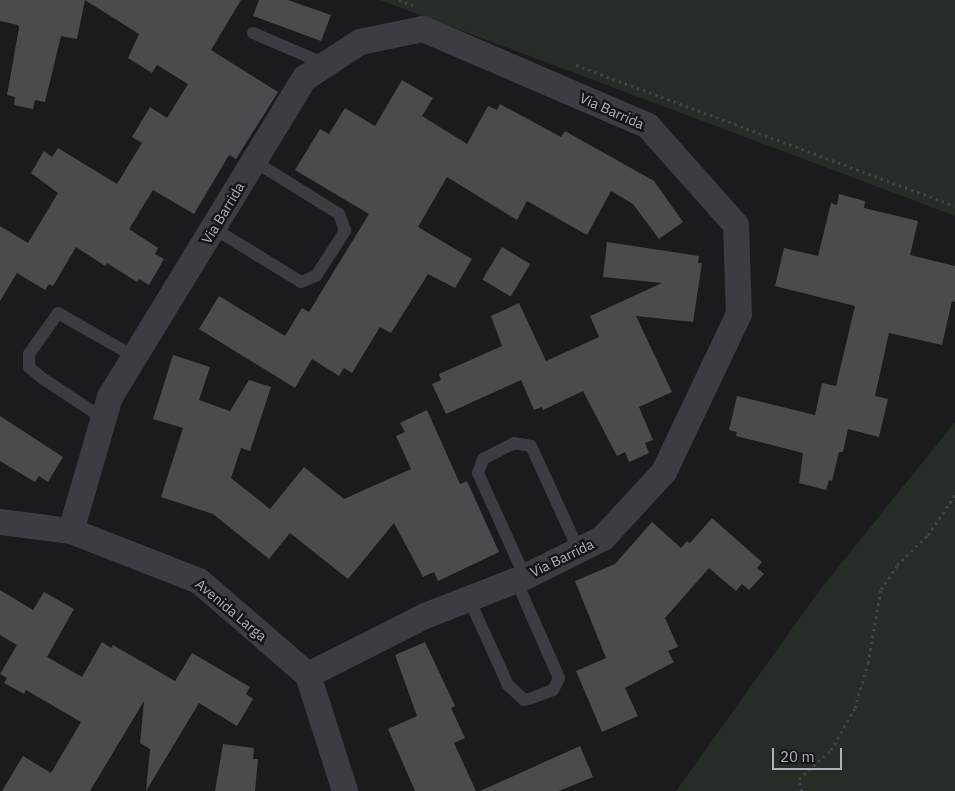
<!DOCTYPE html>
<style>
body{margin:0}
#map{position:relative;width:955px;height:791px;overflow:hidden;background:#1b1b1d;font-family:"IBM Plex Sans",sans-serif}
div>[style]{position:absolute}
.green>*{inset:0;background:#252d26}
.building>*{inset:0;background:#4a4b4f;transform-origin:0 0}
.path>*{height:3px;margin-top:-1.5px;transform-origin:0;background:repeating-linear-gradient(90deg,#424449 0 2.5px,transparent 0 6.5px)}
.service>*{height:12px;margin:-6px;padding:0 6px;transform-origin:6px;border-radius:6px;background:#3c3d42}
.minor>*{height:26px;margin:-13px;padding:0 13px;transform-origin:13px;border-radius:13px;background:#3c3d42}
span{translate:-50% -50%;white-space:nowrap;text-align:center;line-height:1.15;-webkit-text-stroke:5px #161618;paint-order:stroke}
.street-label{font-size:14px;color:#afb2bb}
.scale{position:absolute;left:772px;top:748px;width:70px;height:22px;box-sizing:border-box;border:2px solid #afb2bb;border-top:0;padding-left:6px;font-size:15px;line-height:18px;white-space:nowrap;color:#afb2bb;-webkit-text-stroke:4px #161618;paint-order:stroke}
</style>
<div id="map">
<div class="green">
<i style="clip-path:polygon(380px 0,955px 0,955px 216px)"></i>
<i style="clip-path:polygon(955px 422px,955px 791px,676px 791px,819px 591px)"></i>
</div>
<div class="building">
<i style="clip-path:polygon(0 0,85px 0,77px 39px,61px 36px,45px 102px,35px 100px,33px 109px,14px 105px,15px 97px,7px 95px,19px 28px,18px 25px,0 21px)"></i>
<i style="clip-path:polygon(85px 0,241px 0,211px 50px,278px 92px,236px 159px,229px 155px,194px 214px,153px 190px,129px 229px,158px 248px,155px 254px,164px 259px,149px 285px,139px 279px,137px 282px,107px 263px,105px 266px,76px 247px,53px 286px,49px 284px,45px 290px,17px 273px,0 301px,0 226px,28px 243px,58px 193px,31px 173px,44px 151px,52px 157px,58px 148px,117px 184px,142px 143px,132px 137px,150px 107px,167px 118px,188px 84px,157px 65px,152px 73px,128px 58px,139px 34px)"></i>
<i style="clip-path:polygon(259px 0,288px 0,331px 15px,321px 41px,253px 16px)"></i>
<i style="clip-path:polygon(402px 80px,433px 98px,422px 116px,467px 144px,488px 106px,497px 110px,500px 104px,561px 137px,565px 131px,654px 181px,683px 222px,659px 239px,633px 204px,611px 191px,587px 235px,527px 201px,517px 220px,447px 177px,418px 227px,472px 259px,455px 288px,428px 274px,391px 333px,380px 327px,352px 373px,344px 368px,339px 376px,312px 359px,295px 388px,199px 329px,219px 296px,285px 336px,302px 308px,309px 312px,369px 214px,295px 170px,320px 129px,329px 134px,345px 108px,375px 126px)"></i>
<i style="clip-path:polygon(839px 194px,865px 201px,864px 208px,918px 221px,910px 255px,955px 266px,955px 302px,952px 301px,942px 345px,889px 333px,875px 396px,888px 399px,879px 437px,848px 429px,843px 452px,839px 452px,832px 481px,829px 480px,826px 490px,799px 483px,803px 453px,736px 436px,737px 432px,729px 430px,737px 396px,815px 415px,822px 383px,836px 386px,855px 306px,775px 286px,784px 248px,818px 256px,831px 203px,837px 205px)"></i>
<i style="clip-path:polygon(607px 242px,699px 256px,698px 263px,702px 263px,693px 322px,636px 316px,672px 392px,639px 407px,653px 440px,645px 443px,649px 453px,629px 462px,625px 452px,617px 456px,583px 391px,543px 410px,542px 407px,534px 410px,521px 380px,446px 414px,432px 384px,441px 380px,439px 374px,502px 346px,491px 316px,519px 303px,546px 361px,599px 337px,590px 316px,662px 283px,603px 277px)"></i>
<i style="left:502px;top:247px;width:33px;height:38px;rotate:31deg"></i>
<i style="clip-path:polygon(173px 355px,210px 367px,199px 400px,230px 411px,249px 380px,271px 387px,250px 451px,241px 448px,231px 478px,270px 509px,304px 467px,344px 499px,411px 469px,396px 436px,405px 432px,400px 423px,427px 410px,460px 484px,467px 481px,499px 552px,438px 581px,434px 572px,423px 577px,394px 523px,348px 579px,290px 533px,269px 559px,213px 514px,161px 497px,183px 428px,153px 419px)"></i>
<i style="clip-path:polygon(0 416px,63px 457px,48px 482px,39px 476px,35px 482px,0 461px)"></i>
<i style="clip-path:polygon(712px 518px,762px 562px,757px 568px,764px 574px,749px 590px,742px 584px,736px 591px,709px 568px,665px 618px,678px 647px,668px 651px,674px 662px,625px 688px,638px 716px,602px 732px,576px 671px,606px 658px,575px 581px,615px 564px,652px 522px,681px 548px,687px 541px,690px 543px)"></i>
<i style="clip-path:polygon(0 590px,33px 610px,44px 592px,74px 609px,47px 657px,82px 677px,102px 642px,111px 648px,113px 645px,175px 681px,192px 653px,250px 687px,246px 694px,253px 699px,237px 726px,199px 703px,146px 791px,150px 749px,140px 743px,144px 701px,90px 791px,2px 791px,23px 756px,51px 773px,81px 722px,26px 690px,24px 694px,4px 683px,7px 678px,0 674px,17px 645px,0 635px)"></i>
<i style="clip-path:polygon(425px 642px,455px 706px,451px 708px,465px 738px,454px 743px,476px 791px,415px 791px,388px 729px,417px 716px,395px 655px)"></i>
<i style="clip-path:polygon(223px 744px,254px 748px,253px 759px,258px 759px,255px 791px,215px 791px)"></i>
<i style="clip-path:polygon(580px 746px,593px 777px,559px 791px,480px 791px)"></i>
</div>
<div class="path">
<i style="left:399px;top:0;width:15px;rotate:20deg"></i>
<i style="left:576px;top:65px;width:404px;rotate:20.4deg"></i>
<i style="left:802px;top:791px;width:12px;rotate:-104deg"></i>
<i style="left:799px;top:779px;width:43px;rotate:-42.2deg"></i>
<i style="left:831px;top:750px;width:48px;rotate:-60.3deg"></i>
<i style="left:855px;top:708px;width:47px;rotate:-73.9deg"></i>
<i style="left:868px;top:663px;width:75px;rotate:-80deg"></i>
<i style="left:881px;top:589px;width:29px;rotate:-56deg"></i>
<i style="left:897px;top:565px;width:43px;rotate:-44.1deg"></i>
<i style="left:928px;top:535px;width:48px;rotate:-56deg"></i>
</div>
<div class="service">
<i style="left:253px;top:33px;width:78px;rotate:23.3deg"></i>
<i style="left:213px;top:228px;width:103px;rotate:31.5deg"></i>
<i style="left:301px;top:282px;width:16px;rotate:-22deg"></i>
<i style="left:316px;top:276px;width:54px;rotate:-57.2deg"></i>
<i style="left:345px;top:231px;width:18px;rotate:-109deg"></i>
<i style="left:339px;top:214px;width:100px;rotate:-148.1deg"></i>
<i style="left:104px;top:419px;width:74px;rotate:-146.5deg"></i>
<i style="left:42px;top:378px;width:17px;rotate:-140deg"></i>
<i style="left:29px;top:367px;width:13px;rotate:-90deg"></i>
<i style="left:29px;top:354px;width:50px;rotate:-54.7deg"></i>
<i style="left:58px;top:313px;width:89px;rotate:29.7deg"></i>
<i style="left:525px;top:577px;width:114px;rotate:-114.3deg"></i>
<i style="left:478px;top:473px;width:15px;rotate:-70deg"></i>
<i style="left:483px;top:459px;width:35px;rotate:-27deg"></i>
<i style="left:514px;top:443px;width:17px;rotate:10deg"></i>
<i style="left:531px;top:446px;width:115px;rotate:65.4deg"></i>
<i style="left:469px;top:599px;width:94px;rotate:65.6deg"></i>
<i style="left:508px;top:685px;width:22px;rotate:43deg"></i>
<i style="left:524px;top:700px;width:8px;rotate:-14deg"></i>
<i style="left:532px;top:698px;width:22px;rotate:-21deg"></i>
<i style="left:553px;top:690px;width:13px;rotate:-63deg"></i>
<i style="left:559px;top:678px;width:107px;rotate:-113.7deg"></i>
</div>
<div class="minor">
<i style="left:0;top:522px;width:72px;rotate:7.2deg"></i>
<i style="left:71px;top:531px;width:137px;rotate:21.3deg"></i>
<i style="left:199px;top:581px;width:144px;rotate:40.8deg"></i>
<i style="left:308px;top:675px;width:122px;rotate:72.3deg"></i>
<i style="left:71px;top:531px;width:140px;rotate:-73.8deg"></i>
<i style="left:110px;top:397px;width:374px;rotate:-58.6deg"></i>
<i style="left:305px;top:78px;width:66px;rotate:-33.2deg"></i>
<i style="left:360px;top:42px;width:64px;rotate:-11.7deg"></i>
<i style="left:423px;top:29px;width:245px;rotate:23.3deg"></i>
<i style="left:648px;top:126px;width:132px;rotate:48.4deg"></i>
<i style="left:736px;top:225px;width:89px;rotate:88.1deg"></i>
<i style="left:739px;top:314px;width:175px;rotate:115.4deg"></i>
<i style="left:664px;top:472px;width:90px;rotate:132.7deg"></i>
<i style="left:603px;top:538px;width:87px;rotate:153.4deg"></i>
<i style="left:525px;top:577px;width:107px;rotate:158.7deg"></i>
<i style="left:425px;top:616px;width:131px;rotate:153.2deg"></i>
</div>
<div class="street-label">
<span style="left:612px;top:111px;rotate:24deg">Via Barrida</span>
<span style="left:223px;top:213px;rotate:-59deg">Via Barrida</span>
<span style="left:562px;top:558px;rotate:-26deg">Via Barrida</span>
<span style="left:231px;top:610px;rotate:40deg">Avenida Larga</span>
</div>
<div class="scale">20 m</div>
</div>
